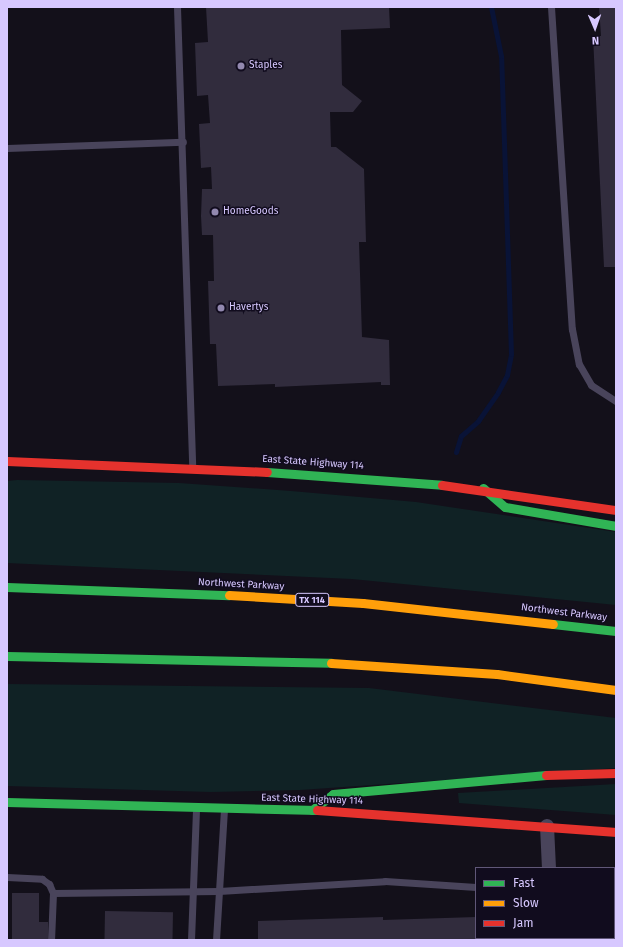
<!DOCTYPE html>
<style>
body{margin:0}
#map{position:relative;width:623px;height:947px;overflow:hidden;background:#13101a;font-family:"Fira Sans",sans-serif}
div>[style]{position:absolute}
.green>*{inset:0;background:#102225}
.stream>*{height:5px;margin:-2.5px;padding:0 2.5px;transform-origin:2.5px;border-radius:2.5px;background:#091337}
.building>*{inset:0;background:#312c3d;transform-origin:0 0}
.lane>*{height:7px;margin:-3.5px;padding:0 3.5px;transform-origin:3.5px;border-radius:3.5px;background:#49445b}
.street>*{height:14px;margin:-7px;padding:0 7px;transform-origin:7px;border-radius:7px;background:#49445b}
.fast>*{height:9px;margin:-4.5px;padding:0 4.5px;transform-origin:4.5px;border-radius:4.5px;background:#30b455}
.slow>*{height:9px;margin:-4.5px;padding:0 4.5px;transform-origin:4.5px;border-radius:4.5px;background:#ff9f0a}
.jam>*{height:9px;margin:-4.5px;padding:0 4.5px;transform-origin:4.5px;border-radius:4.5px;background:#e5322d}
.dots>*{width:11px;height:11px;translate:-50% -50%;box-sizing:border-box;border:2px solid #110c1e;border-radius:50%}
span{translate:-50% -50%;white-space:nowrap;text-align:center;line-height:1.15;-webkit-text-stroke:3px #110c1e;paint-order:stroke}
.shield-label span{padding:1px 3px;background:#110c1e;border:1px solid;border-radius:3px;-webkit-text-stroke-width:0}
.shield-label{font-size:9px;color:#d7c8ff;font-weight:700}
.poi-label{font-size:10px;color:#d7c8ff}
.left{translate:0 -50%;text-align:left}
.street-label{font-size:10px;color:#d7c8ff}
.frame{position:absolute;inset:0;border:8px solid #d7c8ff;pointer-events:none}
.legend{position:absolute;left:475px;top:867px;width:140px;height:72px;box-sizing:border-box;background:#110c1e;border:1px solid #605778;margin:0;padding:5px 7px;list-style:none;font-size:12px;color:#d7c8ff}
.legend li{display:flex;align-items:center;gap:8px;height:20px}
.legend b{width:20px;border:1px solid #605778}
.north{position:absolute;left:575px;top:8px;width:40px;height:40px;-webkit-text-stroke:3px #110c1e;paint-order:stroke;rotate:178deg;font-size:11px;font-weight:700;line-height:16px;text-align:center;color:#d7c8ff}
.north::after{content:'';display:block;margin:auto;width:14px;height:18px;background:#d7c8ff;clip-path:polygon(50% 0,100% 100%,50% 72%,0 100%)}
</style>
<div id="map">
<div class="green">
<i style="clip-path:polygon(17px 480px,179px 483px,291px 491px,416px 502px,616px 532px,616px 605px,352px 579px,7px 563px,7px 481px)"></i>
<i style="clip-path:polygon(7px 684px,369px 688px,616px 718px,616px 768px,300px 790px,211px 792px,7px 786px)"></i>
<i style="clip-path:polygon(616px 784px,616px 815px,459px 803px,458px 793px)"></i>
</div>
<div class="stream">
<i style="left:456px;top:452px;width:17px;rotate:-73deg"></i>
<i style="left:461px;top:436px;width:23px;rotate:-41deg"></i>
<i style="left:478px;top:421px;width:35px;rotate:-55deg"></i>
<i style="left:498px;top:392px;width:19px;rotate:-62deg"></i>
<i style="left:507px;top:375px;width:21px;rotate:-79deg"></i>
<i style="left:511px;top:354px;width:298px;rotate:-91.9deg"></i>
<i style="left:501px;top:56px;width:50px;rotate:-101.5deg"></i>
</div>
<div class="building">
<i style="clip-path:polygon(206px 7px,389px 7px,390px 28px,341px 30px,342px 85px,362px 101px,353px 112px,330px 112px,331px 147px,336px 147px,364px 169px,366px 242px,359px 242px,362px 337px,389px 340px,390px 385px,381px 385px,381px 382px,275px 387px,275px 384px,218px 386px,216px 344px,210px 344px,208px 281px,214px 281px,213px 235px,202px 235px,201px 216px,202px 189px,212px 189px,211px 167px,201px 168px,199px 124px,210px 123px,208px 95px,197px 96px,195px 43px,208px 42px)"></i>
<i style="clip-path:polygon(599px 7px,616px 7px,616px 267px,604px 267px,593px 36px,601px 36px)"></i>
<i style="clip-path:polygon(12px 893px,39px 893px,39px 922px,48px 922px,48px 940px,12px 940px)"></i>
<i style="left:105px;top:911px;width:68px;height:29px;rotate:1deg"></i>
<i style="clip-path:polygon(383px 917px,383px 920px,476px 917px,476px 938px,498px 940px,258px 940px,258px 921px)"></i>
</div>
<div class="lane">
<i style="left:177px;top:7px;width:459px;rotate:88.1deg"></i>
<i style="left:551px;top:7px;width:323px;rotate:86.3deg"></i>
<i style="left:572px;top:329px;width:36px;rotate:79deg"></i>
<i style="left:579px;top:364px;width:24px;rotate:60deg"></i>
<i style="left:591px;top:385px;width:30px;rotate:33deg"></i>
<i style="left:7px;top:148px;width:176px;rotate:-2deg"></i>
<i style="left:7px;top:877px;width:35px;rotate:3deg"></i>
<i style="left:42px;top:879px;width:9px;rotate:36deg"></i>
<i style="left:49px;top:884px;width:10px;rotate:66deg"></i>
<i style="left:53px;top:893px;width:47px;rotate:92.4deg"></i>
<i style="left:53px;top:893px;width:166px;rotate:-0.7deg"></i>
<i style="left:219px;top:891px;width:166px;rotate:-3.4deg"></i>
<i style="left:385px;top:881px;width:91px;rotate:3.8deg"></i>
<i style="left:614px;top:898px;width:2px"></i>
<i style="left:602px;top:938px;width:2px;rotate:90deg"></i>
<i style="left:191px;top:940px;width:132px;rotate:-87.8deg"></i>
<i style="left:216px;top:940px;width:132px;rotate:-86.5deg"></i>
</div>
<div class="street">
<i style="left:547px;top:826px;width:42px;rotate:87.3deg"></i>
<i style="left:552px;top:938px;width:2px;rotate:90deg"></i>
</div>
<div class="fast">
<i style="left:267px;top:472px;width:175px;rotate:4.2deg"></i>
<i style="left:483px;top:488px;width:29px;rotate:41deg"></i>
<i style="left:505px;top:507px;width:113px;rotate:9.7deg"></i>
<i style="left:7px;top:587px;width:222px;rotate:2.1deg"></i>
<i style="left:553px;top:624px;width:63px;rotate:6.3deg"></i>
<i style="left:7px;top:656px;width:324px;rotate:1.2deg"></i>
<i style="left:7px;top:802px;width:310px;rotate:1.5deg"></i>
<i style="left:312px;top:810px;width:26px;rotate:-37deg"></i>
<i style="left:333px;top:794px;width:214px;rotate:-5.1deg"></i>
</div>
<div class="slow">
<i style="left:229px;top:595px;width:134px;rotate:3.4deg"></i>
<i style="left:363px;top:603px;width:191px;rotate:6.3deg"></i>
<i style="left:331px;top:663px;width:166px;rotate:3.8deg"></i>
<i style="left:497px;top:674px;width:120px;rotate:7.7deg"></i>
</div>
<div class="jam">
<i style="left:7px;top:461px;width:260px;rotate:2.4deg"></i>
<i style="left:442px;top:485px;width:176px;rotate:8.2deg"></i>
<i style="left:546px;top:775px;width:70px;rotate:-1.6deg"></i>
<i style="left:317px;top:810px;width:300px;rotate:4.2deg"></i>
</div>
<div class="dots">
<i style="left:241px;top:66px;background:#9288af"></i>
<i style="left:215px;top:212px;background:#9288af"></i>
<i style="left:221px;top:308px;background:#9288af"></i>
</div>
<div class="shield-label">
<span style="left:312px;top:600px">TX 114</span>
</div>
<div class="poi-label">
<span class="left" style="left:249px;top:66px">Staples</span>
<span class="left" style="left:223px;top:212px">HomeGoods</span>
<span class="left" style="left:229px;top:308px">Havertys</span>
</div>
<div class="street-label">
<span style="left:313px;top:463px;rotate:4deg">East State Highway 114</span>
<span style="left:241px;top:585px;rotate:3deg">Northwest Parkway</span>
<span style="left:564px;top:613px;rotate:7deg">Northwest Parkway</span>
<span style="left:312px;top:800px;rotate:2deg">East State Highway 114</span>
</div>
<div class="frame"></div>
<ul class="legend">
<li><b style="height:5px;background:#30b455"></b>Fast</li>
<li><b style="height:5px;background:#ff9f0a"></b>Slow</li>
<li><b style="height:5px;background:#e5322d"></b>Jam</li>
</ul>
<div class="north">N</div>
</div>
